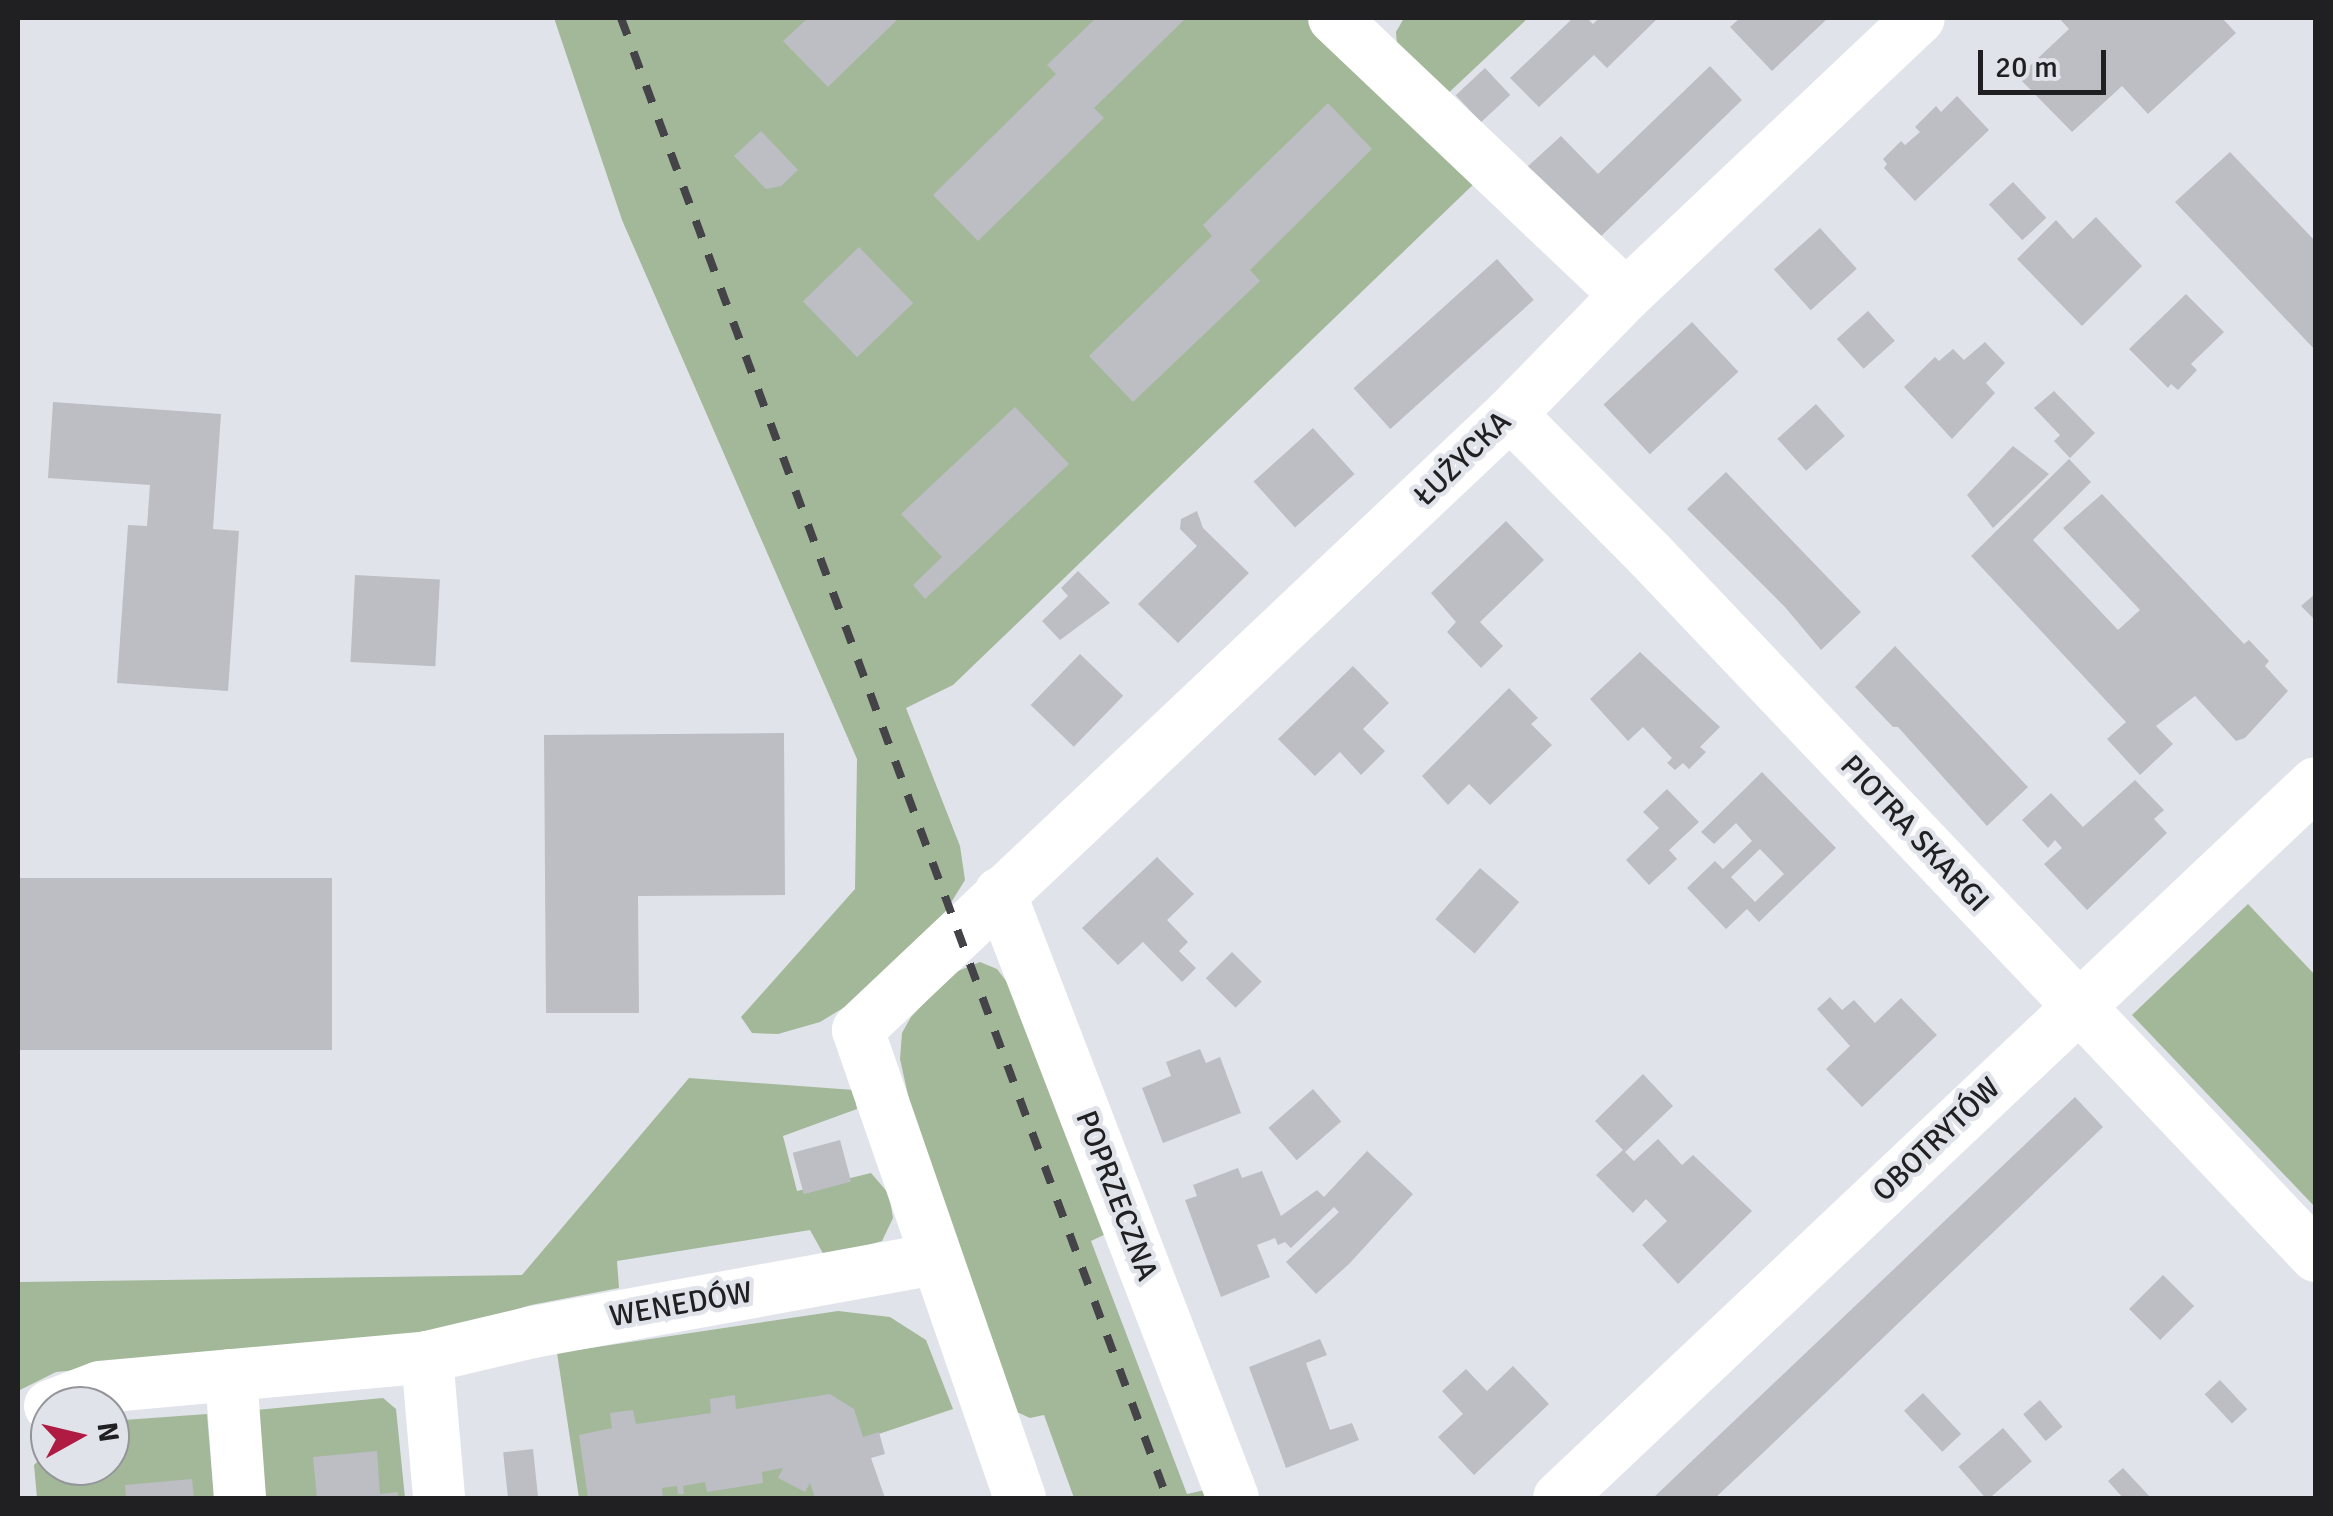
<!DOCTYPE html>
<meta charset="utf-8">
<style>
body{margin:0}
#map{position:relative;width:2333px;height:1516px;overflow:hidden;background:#e1e3ea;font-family:Signika,sans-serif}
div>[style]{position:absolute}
.green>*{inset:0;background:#a2b899}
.building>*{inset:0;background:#bcbec4;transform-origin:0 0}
.minor>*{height:52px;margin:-26px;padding:0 26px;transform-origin:26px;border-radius:26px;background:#fff}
.rail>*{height:8px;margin-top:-4px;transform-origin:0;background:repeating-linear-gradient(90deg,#444448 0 18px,transparent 0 36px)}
span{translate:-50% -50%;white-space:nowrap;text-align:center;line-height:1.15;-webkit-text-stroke:9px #e1e3ea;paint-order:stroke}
.street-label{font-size:30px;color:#202023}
.frame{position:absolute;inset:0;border:20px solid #202023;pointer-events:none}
.north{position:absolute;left:30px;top:1386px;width:100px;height:100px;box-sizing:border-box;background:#e1e3ea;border:2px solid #94959a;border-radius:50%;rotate:82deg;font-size:28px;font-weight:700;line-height:40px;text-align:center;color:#202023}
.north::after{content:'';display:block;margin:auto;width:35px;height:45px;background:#af1b43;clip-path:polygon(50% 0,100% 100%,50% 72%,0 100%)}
.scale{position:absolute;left:1978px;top:50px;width:128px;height:45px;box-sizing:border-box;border:5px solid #202023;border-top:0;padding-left:12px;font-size:30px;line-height:35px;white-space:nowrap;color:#202023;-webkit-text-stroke:8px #e1e3ea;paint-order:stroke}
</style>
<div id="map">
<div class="green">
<i style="clip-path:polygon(554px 18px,1315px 18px,1480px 178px,953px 685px,906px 708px,960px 846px,965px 880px,939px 922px,868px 993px,820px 1022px,778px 1034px,752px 1033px,741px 1017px,855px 889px,857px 759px,622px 220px)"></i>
<i style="clip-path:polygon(1404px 18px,1528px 18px,1442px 99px,1397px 44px,1396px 32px)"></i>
<i style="clip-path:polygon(2248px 904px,2315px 975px,2315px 1207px,2132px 1015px)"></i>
<i style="clip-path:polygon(980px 962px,997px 969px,1013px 990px,1108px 1233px,1091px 1241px,1187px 1494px,1205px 1490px,1208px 1498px,1074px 1498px,1044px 1415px,1030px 1418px,1017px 1412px,927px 1181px,900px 1059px,902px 1033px,911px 1017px,953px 973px)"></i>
<i style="clip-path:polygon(689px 1078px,854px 1090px,857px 1109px,783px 1136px,797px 1191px,871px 1173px,889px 1194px,893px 1218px,882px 1241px,825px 1257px,810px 1230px,617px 1261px,619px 1288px,531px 1305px,482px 1321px,385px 1339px,56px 1372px,18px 1391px,18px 1282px,522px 1275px)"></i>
<i style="clip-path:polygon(838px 1311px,890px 1317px,926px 1340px,953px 1409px,855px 1442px,874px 1498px,579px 1498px,557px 1353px)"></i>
<i style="clip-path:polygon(383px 1398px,396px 1409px,405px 1498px,264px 1498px,256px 1410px)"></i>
<i style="clip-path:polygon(207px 1414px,214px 1498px,37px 1498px,34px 1465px,50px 1449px,50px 1466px,110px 1466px,110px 1421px)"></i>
</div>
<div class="building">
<i style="clip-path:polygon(808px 18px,899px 18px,828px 87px,783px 41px)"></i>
<i style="clip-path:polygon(1096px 18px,1186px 18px,1094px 108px,1104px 118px,978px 241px,933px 195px,1056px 74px,1047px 65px)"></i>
<i style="clip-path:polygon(1573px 18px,1587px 18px,1593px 24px,1599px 18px,1658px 18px,1607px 68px,1594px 55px,1539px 107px,1510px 78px)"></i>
<i style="clip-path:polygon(1740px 18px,1828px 18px,1772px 71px,1730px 27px)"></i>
<i style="clip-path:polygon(2059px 18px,2222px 18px,2236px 33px,2148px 114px,2122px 86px,2072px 132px,2018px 77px,2069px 29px)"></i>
<i style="clip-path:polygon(1710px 66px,1742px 100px,1596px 241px,1526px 168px,1561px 136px,1598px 174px)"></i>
<i style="left:1485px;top:68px;width:37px;height:40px;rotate:47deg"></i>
<i style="clip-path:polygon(1957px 96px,1989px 130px,1915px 201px,1884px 168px,1887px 164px,1883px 159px,1901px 141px,1905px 145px,1920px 132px,1915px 127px,1936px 106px,1941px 112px)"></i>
<i style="clip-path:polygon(1328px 103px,1372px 149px,1250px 270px,1260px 281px,1133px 402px,1089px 356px,1212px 236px,1203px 225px)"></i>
<i style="clip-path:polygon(761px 131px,798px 170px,781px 186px,766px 189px,734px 156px)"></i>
<i style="clip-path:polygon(2230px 152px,2316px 242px,2316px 351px,2175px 202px)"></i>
<i style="left:2013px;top:182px;width:49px;height:33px;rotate:47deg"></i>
<i style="clip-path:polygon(2096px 217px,2142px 266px,2082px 326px,2017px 259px,2056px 220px,2073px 239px)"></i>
<i style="left:1820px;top:228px;width:55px;height:62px;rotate:48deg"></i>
<i style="left:859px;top:247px;width:78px;height:78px;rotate:46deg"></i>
<i style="left:1497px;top:259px;width:55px;height:193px;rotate:48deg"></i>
<i style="clip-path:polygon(2186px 294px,2224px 332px,2191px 364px,2197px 370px,2178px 390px,2171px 384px,2168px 388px,2129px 349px)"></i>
<i style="left:1868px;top:311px;width:40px;height:42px;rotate:48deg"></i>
<i style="left:1692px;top:322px;width:68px;height:121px;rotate:47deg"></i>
<i style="clip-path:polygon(1985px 342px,2005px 363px,1986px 383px,1995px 393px,1952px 439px,1904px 387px,1935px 357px,1939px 361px,1953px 349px,1964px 360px)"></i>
<i style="clip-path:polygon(2054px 391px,2095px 433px,2070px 458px,2054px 441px,2060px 435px,2034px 408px)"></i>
<i style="clip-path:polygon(53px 402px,221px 414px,213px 529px,239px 531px,228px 691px,117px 683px,128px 525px,147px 526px,150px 485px,48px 478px)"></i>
<i style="left:1816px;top:404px;width:43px;height:52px;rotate:48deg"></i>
<i style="clip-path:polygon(1015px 407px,1069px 464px,925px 599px,913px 585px,942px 557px,901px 514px)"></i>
<i style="left:1313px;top:428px;width:62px;height:80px;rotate:48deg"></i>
<i style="clip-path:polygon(2013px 446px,2049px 474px,1993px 528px,1967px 495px)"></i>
<i style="clip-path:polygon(2069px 459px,2091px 482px,2033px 540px,2118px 630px,2140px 610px,2063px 528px,2102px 494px,2244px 644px,2249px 640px,2269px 661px,2265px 666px,2288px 691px,2245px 738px,2236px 741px,2195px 696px,2156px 726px,2173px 744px,2140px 775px,2107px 739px,2126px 722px,1971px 556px)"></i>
<i style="clip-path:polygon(1726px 472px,1861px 612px,1821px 650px,1785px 607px,1687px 509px)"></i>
<i style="clip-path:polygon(1197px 511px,1203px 528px,1249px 573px,1178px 643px,1138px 604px,1197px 546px,1180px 529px,1181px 519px)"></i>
<i style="clip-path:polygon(1506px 521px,1544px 560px,1480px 622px,1503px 646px,1481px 668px,1447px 632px,1456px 622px,1431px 593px)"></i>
<i style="clip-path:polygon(1078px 571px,1110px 603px,1060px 640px,1042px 621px,1068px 596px,1061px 588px)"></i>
<i style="left:355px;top:575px;width:85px;height:87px;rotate:3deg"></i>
<i style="clip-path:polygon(2316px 593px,2316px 621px,2301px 606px)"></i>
<i style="clip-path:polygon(1895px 646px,2028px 787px,1987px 826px,1898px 727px,1893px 727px,1855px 687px)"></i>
<i style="clip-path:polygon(1640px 652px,1720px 727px,1700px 747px,1706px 752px,1689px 769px,1683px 763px,1675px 770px,1667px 763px,1672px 758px,1643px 727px,1628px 741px,1590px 699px)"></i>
<i style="left:1080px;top:654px;width:60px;height:71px;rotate:44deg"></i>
<i style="clip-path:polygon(1353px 666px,1389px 703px,1363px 729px,1385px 751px,1361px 775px,1340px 752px,1315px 776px,1278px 739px)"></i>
<i style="clip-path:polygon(1509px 688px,1538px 718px,1531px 724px,1552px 745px,1490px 805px,1469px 784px,1448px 805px,1422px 776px)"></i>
<i style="clip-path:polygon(784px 733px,785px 895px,638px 896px,639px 1013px,546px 1013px,544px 735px)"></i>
<i style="clip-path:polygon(evenodd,1762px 772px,1836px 848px,1759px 922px,1747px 909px,1726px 929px,1687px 888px,1715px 861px,1723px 869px,1752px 841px,1736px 823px,1714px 844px,1701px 832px,1762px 772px,1760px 849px,1784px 874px,1755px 902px,1731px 877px,1760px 849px)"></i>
<i style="clip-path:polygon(2135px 780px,2164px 810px,2154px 819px,2167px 833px,2087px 910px,2044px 864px,2062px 848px,2055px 840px,2048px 848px,2022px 820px,2051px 793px,2083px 827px)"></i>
<i style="clip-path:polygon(1667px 789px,1699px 822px,1669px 850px,1677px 859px,1649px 885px,1626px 860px,1659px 828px,1643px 812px)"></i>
<i style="clip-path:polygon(1157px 857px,1194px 894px,1167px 920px,1188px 942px,1179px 951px,1196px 968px,1182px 982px,1143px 942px,1118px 965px,1082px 928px)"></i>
<i style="left:1480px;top:868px;width:52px;height:68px;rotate:41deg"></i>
<i style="left:332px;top:878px;width:172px;height:314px;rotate:90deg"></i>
<i style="left:1232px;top:952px;width:42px;height:37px;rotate:45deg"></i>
<i style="clip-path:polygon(1830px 997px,1842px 1010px,1854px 1000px,1875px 1023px,1901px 998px,1937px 1035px,1862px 1107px,1826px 1069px,1850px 1046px,1817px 1009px)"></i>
<i style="clip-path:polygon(1200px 1049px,1206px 1063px,1220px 1057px,1241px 1113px,1163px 1143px,1142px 1088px,1171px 1076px,1166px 1062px)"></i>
<i style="clip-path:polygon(1643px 1074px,1673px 1106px,1625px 1152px,1634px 1161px,1658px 1139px,1682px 1165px,1693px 1155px,1752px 1211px,1678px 1284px,1642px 1245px,1667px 1221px,1646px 1199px,1633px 1213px,1596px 1175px,1623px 1150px,1595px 1121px)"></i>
<i style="left:1313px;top:1089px;width:43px;height:59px;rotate:49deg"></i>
<i style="clip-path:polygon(2075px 1097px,2103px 1127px,1766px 1450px,1715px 1498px,1653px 1498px)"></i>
<i style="left:840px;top:1140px;width:43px;height:49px;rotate:75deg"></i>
<i style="clip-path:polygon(1367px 1151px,1413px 1194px,1350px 1263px,1316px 1294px,1286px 1262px,1339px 1212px,1334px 1207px,1291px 1248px,1285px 1242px,1278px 1245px,1275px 1238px,1257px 1245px,1270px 1277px,1221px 1297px,1185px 1200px,1197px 1196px,1193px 1185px,1238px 1168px,1242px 1178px,1262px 1171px,1281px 1216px,1317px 1190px,1324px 1197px)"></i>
<i style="left:2163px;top:1275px;width:44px;height:48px;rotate:45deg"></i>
<i style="clip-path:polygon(1320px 1339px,1327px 1355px,1306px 1363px,1330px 1430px,1352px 1423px,1359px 1440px,1286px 1468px,1249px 1367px)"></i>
<i style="clip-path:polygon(1513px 1366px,1549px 1404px,1474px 1475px,1438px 1437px,1463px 1414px,1442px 1391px,1466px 1369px,1487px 1391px)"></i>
<i style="left:2220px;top:1380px;width:40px;height:21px;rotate:47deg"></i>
<i style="left:1923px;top:1393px;width:56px;height:26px;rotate:47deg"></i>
<i style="clip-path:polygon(830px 1394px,854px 1409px,863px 1437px,879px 1432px,885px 1454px,871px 1458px,885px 1498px,815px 1498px,810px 1483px,805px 1492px,778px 1478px,783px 1468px,762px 1472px,763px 1483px,707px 1492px,705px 1482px,683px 1486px,684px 1494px,678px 1494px,677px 1486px,662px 1488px,663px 1498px,588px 1498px,579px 1435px,612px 1428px,610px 1413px,633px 1410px,636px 1424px,711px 1413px,710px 1399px,735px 1395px,736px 1409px)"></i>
<i style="left:2040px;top:1400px;width:35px;height:22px;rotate:50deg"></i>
<i style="left:2003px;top:1428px;width:44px;height:59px;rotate:49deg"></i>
<i style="left:533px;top:1449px;width:49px;height:30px;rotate:84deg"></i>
<i style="clip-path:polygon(377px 1451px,380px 1494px,398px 1492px,398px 1498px,317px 1498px,313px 1457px)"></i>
<i style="clip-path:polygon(2123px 1468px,2151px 1498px,2123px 1498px,2108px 1481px)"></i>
<i style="clip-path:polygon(192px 1479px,194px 1498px,126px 1498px,125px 1485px)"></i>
</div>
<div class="minor">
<i style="left:1334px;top:18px;width:402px;rotate:43.5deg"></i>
<i style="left:1510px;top:414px;width:200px;rotate:45.2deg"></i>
<i style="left:1651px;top:556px;width:966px;rotate:46.47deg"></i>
<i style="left:1000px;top:893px;width:648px;rotate:68.94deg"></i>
<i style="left:427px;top:1357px;width:142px;rotate:85.1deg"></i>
<i style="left:231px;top:1375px;width:123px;rotate:85.8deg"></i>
<i style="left:50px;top:1406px;width:53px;rotate:-20.8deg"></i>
<i style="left:100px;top:1387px;width:328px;rotate:-5.2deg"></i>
<i style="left:427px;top:1357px;width:109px;rotate:-13.3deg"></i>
<i style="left:533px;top:1332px;width:410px;rotate:-10.3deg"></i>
<i style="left:1020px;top:1498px;width:495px;rotate:-109.1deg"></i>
<i style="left:858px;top:1030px;width:897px;rotate:-43.37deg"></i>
<i style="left:1510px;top:414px;width:166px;rotate:-45.7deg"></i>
<i style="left:1626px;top:295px;width:403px;rotate:-43.4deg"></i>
<i style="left:1559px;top:1498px;width:1041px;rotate:-43.37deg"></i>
</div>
<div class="rail">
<i style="left:621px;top:18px;width:1578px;rotate:69.75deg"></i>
</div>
<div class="street-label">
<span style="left:1463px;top:459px;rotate:-44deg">ŁUŻYCKA</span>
<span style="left:1914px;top:834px;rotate:47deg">PIOTRA SKARGI</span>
<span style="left:1937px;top:1140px;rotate:-44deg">OBOTRYTÓW</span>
<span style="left:1116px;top:1196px;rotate:69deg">POPRZECZNA</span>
<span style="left:681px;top:1305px;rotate:-10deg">WENEDÓW</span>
</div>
<div class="frame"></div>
<div class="north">N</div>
<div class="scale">20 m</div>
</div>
